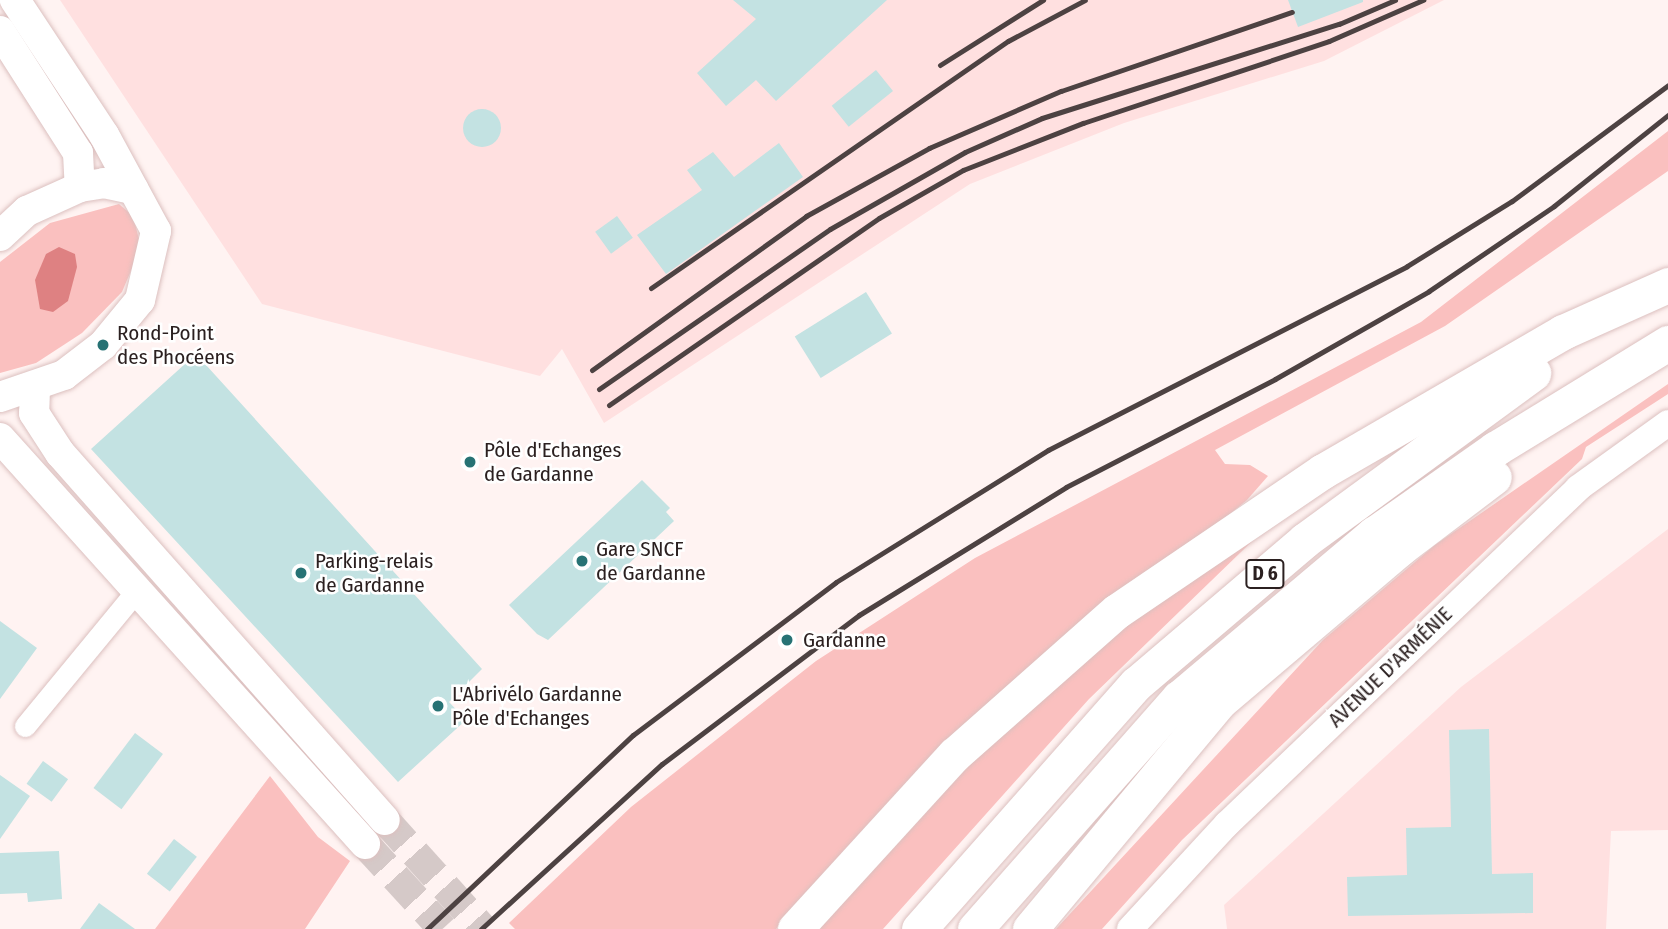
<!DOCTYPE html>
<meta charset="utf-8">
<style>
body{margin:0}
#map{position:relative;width:1668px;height:929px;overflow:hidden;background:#fff3f2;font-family:"Fira Sans Condensed",sans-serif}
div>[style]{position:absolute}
.built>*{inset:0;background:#ffe0e0}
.green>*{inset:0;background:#fac0bf}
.water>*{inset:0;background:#de8182}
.building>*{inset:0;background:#c3e2e2;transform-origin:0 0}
.round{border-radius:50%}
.secondary-tunnel>*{height:30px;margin-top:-15px;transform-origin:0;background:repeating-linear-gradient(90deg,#d5c9c8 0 30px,transparent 0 45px)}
.roads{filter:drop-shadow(0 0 2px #dcc0bf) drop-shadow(0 0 2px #dcc0bf)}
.minor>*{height:21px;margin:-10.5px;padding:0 10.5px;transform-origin:10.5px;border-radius:10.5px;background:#fff}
.tertiary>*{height:26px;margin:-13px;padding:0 13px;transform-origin:13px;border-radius:13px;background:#fff}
.secondary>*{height:30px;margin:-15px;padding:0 15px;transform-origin:15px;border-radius:15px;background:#fff}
.trunk>*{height:35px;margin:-17.5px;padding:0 17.5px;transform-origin:17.5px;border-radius:17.5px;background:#fff}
.rail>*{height:5px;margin:-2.5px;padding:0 2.5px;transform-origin:2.5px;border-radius:2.5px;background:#4d4242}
.dots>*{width:19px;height:19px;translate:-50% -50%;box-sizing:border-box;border:4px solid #fff;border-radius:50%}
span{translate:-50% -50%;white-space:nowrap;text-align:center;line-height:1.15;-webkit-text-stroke:5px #fff;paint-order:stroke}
.shield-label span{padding:2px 5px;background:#fff;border:2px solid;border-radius:5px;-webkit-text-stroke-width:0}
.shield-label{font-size:19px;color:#2b2020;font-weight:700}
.poi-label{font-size:21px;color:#2b2020}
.left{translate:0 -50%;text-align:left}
.street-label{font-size:21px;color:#2b2020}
</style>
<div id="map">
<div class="built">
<i style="clip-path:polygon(60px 0,1444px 0,1324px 61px,1124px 123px,970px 184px,604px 423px,562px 349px,540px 376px,262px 304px)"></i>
<i style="clip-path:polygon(1668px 529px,1668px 830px,1611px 831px,1606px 929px,1227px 929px,1224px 905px,1461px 687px)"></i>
</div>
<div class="green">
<i style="clip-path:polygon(1668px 131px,1668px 171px,1445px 326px,1215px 450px,1225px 464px,1250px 465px,1268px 476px,1247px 500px,948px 743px,776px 929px,515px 929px,509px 923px,631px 807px,816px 661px,975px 558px,1421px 322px)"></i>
<i style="clip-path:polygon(119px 204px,133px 216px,141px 247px,122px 292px,82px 333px,36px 363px,0 373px,0 262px,50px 223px)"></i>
<i style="clip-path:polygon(1668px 384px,1668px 394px,1586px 447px,1582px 459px,1182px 840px,1102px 929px,1056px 929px,1323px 640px,1435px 545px)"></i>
<i style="clip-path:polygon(1273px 521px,1089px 699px,883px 929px,815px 929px,998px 735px,1116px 633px)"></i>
<i style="clip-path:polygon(270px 776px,318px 837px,350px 861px,305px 929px,155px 929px)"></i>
</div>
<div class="water">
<i style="clip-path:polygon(59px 247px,75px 254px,77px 267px,68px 301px,53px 312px,40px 309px,35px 280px,46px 254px)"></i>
</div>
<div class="building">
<i style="clip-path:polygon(733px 0,887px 0,776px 101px,756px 80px,726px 106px,697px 73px,756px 19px)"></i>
<i style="clip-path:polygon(1288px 0,1363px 0,1363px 2px,1298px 27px)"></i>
<i style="left:876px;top:70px;width:27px;height:57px;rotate:51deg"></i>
<i class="round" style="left:463px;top:109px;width:38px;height:38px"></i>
<i style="clip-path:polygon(779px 143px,803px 177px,666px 274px,637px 235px,702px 190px,687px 170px,713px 152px,734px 177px)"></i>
<i style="left:617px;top:216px;width:27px;height:27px;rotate:54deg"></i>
<i style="left:866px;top:292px;width:49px;height:84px;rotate:58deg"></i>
<i style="clip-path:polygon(196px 354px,482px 669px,449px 702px,466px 720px,398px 782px,91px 449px)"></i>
<i style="clip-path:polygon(642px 480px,670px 508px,666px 512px,674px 521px,548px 640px,537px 634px,509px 605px)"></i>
<i style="clip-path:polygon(0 621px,37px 648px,0 699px)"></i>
<i style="clip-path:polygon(1489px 729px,1492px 874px,1533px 873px,1533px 913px,1348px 916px,1347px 877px,1407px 875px,1406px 828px,1451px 827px,1449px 730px)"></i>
<i style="left:135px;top:733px;width:35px;height:69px;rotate:37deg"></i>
<i style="left:43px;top:761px;width:31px;height:28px;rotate:36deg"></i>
<i style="clip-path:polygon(0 775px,30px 796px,0 839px)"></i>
<i style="left:174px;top:839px;width:29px;height:44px;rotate:38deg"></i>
<i style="clip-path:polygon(59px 851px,62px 899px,28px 902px,27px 893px,0 894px,0 853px)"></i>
<i style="clip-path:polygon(99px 903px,135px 929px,80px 929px)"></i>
</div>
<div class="secondary-tunnel">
<i style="left:385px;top:820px;width:147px;rotate:48deg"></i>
<i style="left:365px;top:844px;width:115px;rotate:47.5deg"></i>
</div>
<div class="roads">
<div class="minor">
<i style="left:25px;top:726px;width:178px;rotate:-50.5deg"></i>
</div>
<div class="tertiary">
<i style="left:1130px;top:929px;width:143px;rotate:-47.3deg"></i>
<i style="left:1227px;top:824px;width:486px;rotate:-43.7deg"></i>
<i style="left:1578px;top:488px;width:111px;rotate:-35.8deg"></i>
</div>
<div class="secondary">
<i style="left:0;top:31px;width:145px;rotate:57.4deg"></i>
<i style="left:78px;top:153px;width:34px;rotate:87deg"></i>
<i style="left:0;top:236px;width:37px;rotate:-43deg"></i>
<i style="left:27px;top:211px;width:58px;rotate:-24.4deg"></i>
<i style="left:80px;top:187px;width:24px;rotate:-9deg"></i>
<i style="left:104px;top:183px;width:30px;rotate:12deg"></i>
<i style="left:35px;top:389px;width:24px;rotate:92deg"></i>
<i style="left:34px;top:413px;width:48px;rotate:57deg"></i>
<i style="left:60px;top:453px;width:490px;rotate:48.5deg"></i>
<i style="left:0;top:397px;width:68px;rotate:-19deg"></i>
<i style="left:64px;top:375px;width:49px;rotate:-37.6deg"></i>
<i style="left:103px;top:345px;width:58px;rotate:-50.6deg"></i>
<i style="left:140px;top:300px;width:71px;rotate:-76.9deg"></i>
<i style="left:156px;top:231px;width:109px;rotate:-118.4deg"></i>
<i style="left:104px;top:135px;width:162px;rotate:-123.4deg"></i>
<i style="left:0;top:438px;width:546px;rotate:48.04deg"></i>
</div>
<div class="trunk">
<i style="left:795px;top:929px;width:236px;rotate:-47.6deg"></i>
<i style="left:954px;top:755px;width:217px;rotate:-41.5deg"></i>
<i style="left:1117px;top:611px;width:249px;rotate:-34.2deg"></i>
<i style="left:1323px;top:471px;width:277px;rotate:-30.1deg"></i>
<i style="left:1563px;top:332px;width:115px;rotate:-24.1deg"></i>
<i style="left:919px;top:929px;width:327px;rotate:-48.5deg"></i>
<i style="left:1136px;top:684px;width:222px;rotate:-40.4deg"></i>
<i style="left:1305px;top:540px;width:283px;rotate:-36.2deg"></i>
<i style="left:975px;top:929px;width:308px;rotate:-48.6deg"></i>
<i style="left:1179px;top:698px;width:255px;rotate:-40.1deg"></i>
<i style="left:1374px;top:534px;width:148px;rotate:-35.1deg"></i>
<i style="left:1495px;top:449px;width:203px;rotate:-31.5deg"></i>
<i style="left:1030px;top:929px;width:297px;rotate:-50.2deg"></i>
<i style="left:1220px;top:701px;width:235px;rotate:-40.3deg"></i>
<i style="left:1399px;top:549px;width:119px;rotate:-37.2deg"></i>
</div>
</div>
<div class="rail">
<i style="left:940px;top:65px;width:122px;rotate:-32.3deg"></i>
<i style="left:651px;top:288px;width:434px;rotate:-34.7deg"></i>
<i style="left:1008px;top:41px;width:87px;rotate:-28deg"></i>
<i style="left:592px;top:370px;width:264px;rotate:-35.7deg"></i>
<i style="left:806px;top:216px;width:141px;rotate:-28.9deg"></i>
<i style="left:929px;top:148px;width:144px;rotate:-23.4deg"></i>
<i style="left:1061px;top:91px;width:244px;rotate:-18.9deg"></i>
<i style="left:599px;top:389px;width:281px;rotate:-34.7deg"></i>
<i style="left:830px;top:229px;width:155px;rotate:-29.7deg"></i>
<i style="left:965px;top:152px;width:84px;rotate:-23.8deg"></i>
<i style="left:1042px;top:118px;width:312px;rotate:-17.6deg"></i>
<i style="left:1339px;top:24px;width:61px;rotate:-23.2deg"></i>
<i style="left:609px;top:405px;width:328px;rotate:-34.7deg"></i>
<i style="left:879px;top:218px;width:97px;rotate:-29.7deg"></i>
<i style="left:963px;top:170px;width:129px;rotate:-21.4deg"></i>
<i style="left:1083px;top:123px;width:259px;rotate:-18.4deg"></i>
<i style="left:1329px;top:41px;width:103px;rotate:-23.6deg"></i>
<i style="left:427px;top:929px;width:283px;rotate:-43.3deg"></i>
<i style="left:633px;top:735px;width:254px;rotate:-37deg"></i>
<i style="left:836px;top:582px;width:250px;rotate:-31.9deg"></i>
<i style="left:1048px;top:450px;width:403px;rotate:-27.1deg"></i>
<i style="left:1407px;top:266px;width:123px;rotate:-31.8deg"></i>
<i style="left:1512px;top:201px;width:194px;rotate:-36.6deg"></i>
<i style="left:481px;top:929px;width:245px;rotate:-42.4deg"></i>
<i style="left:662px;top:764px;width:247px;rotate:-37.1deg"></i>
<i style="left:859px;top:615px;width:243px;rotate:-31.7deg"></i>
<i style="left:1066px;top:487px;width:235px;rotate:-27.3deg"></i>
<i style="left:1275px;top:379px;width:177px;rotate:-29.7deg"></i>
<i style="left:1429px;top:291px;width:151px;rotate:-34.2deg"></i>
<i style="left:1554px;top:206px;width:146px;rotate:-38.6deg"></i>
</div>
<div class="dots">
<i style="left:103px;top:345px;background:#277274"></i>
<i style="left:470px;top:462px;background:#277274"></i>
<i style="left:582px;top:561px;background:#277274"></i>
<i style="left:301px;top:573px;background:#277274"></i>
<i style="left:787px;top:640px;background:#277274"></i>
<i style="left:438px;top:706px;background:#277274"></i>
</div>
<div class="shield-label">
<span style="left:1265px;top:574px">D 6</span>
</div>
<div class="poi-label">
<span class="left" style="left:117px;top:345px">Rond-Point<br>des Phocéens</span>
<span class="left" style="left:484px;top:462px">Pôle d'Echanges<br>de Gardanne</span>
<span class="left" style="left:596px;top:561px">Gare SNCF<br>de Gardanne</span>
<span class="left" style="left:315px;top:573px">Parking-relais<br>de Gardanne</span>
<span class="left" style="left:803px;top:640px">Gardanne</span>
<span class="left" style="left:452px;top:706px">L'Abrivélo Gardanne<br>Pôle d'Echanges</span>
</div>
<div class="street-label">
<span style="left:1390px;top:667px;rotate:-44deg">AVENUE D'ARMÉNIE</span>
</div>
</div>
